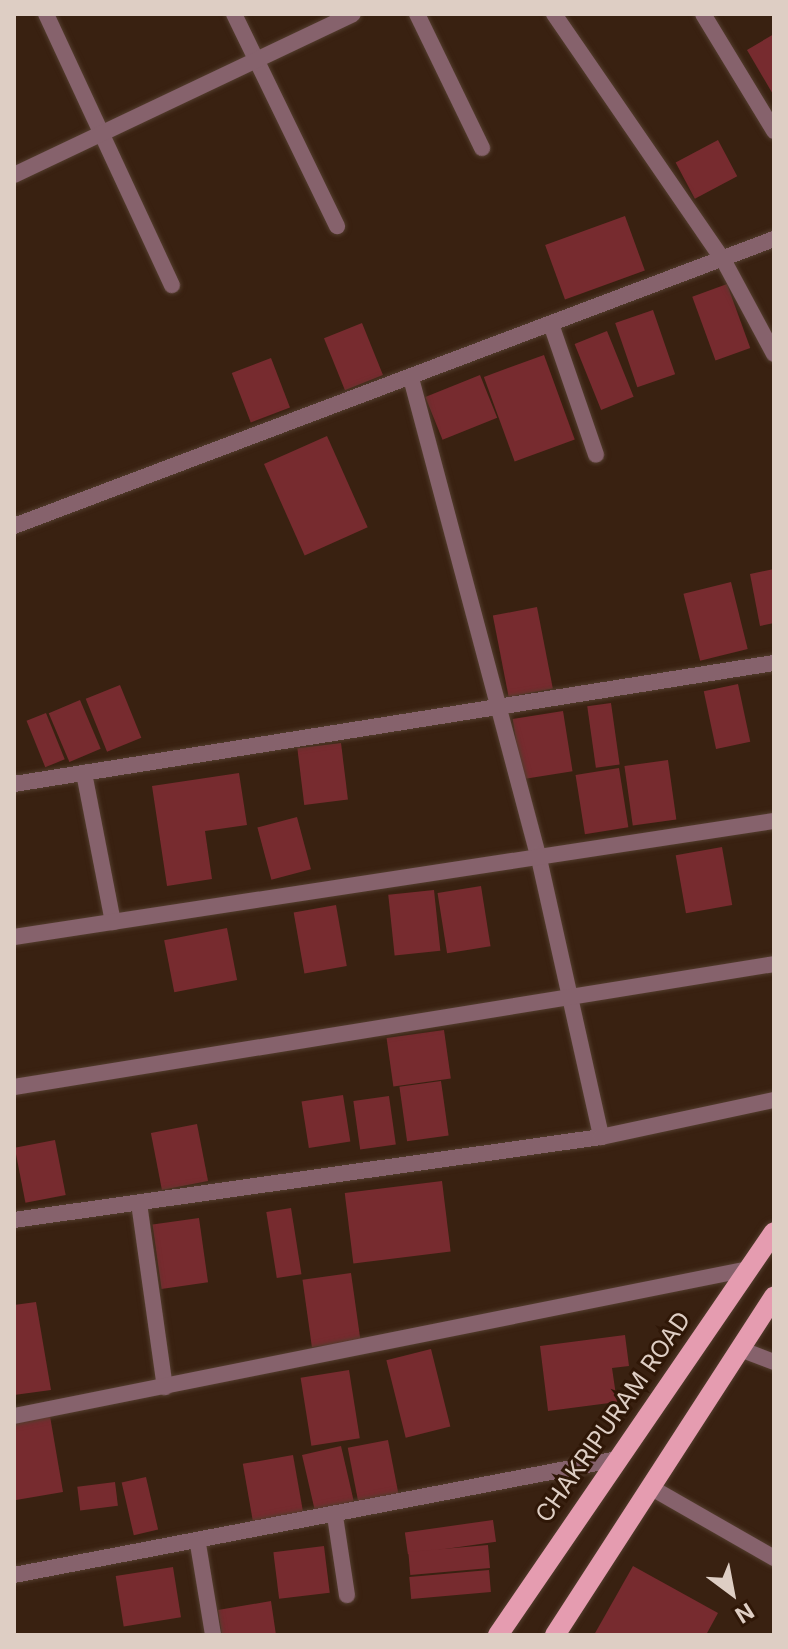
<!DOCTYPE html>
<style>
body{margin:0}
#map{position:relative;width:788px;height:1649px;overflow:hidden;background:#392111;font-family:Inter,sans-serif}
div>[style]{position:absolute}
.building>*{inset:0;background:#772b2f;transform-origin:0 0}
.roads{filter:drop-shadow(0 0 2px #533d2e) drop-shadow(0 0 2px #533d2e)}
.minor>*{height:16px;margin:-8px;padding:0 8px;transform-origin:8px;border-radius:8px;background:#86626c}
.primary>*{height:20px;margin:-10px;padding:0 10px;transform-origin:10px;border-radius:10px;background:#e59cb0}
span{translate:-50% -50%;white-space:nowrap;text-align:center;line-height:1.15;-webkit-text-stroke:6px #2f1707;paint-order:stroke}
.street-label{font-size:24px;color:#decec4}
.frame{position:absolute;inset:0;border:16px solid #decec4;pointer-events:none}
.north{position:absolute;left:692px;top:1553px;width:80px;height:80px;-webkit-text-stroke:6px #2f1707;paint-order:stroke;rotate:148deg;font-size:22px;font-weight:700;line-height:32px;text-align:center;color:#decec4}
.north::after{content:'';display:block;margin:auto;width:28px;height:36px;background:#decec4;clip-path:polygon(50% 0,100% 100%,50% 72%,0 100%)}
</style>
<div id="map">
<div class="building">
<i style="clip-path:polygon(774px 34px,774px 96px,747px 50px)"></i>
<i style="left:718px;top:140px;width:41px;height:48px;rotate:62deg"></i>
<i style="left:625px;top:216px;width:58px;height:85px;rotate:70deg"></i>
<i style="left:727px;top:284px;width:68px;height:37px;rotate:70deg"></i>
<i style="left:653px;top:310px;width:68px;height:40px;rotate:71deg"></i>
<i style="left:362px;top:323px;width:56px;height:41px;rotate:68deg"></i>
<i style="left:607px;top:331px;width:71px;height:35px;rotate:68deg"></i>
<i style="left:544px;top:355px;width:90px;height:64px;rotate:70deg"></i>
<i style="left:271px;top:358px;width:53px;height:42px;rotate:69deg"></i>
<i style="left:480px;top:375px;width:46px;height:59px;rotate:68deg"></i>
<i style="left:327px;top:436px;width:100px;height:69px;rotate:66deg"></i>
<i style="clip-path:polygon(774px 569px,774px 623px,760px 626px,750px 574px)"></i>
<i style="left:731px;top:582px;width:69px;height:49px;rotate:76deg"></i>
<i style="left:537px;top:607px;width:83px;height:45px;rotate:79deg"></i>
<i style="left:738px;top:684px;width:59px;height:35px;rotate:78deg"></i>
<i style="left:120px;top:685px;width:57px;height:37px;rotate:68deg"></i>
<i style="left:80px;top:700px;width:53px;height:34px;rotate:67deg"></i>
<i style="left:611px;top:703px;width:62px;height:24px;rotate:82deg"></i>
<i style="left:563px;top:711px;width:61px;height:51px;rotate:81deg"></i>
<i style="left:46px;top:713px;width:50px;height:21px;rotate:68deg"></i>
<i style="left:341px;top:743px;width:57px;height:44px;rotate:83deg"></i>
<i style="left:668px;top:760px;width:60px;height:44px;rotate:82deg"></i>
<i style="left:619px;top:768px;width:60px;height:44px;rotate:81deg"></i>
<i style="clip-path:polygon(239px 773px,247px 825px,205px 831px,212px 879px,167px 886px,152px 786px)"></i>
<i style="left:297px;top:817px;width:54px;height:41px;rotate:75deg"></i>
<i style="left:722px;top:847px;width:59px;height:47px;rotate:80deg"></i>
<i style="left:481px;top:886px;width:61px;height:44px;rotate:81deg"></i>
<i style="left:434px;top:890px;width:61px;height:46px;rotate:84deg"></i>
<i style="left:336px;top:905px;width:62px;height:43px;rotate:80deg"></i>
<i style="left:227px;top:928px;width:53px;height:64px;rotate:79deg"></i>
<i style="left:444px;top:1030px;width:49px;height:58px;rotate:82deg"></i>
<i style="left:441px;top:1081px;width:55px;height:42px;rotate:82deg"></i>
<i style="left:343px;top:1095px;width:47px;height:42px;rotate:81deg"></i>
<i style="left:389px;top:1096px;width:49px;height:36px;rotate:82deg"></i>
<i style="left:197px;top:1124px;width:58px;height:47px;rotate:79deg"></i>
<i style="left:55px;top:1140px;width:56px;height:41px;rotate:79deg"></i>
<i style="left:442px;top:1181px;width:71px;height:98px;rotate:83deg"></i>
<i style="left:291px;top:1208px;width:67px;height:25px;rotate:81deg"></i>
<i style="left:199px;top:1218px;width:65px;height:47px;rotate:82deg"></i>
<i style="left:351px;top:1273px;width:68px;height:49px;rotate:82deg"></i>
<i style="clip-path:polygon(36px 1302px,51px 1390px,14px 1395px,14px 1305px)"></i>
<i style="clip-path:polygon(625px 1335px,629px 1366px,612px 1368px,617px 1402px,548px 1411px,540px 1346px)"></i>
<i style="left:431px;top:1349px;width:80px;height:46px;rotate:76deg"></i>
<i style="left:349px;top:1370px;width:69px;height:49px;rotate:81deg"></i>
<i style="clip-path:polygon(50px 1416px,63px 1492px,16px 1500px,14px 1422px)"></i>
<i style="left:388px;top:1440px;width:59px;height:41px;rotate:79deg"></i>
<i style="left:341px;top:1446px;width:57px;height:40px;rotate:77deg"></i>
<i style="left:293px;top:1455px;width:59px;height:51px;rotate:80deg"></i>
<i style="left:146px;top:1477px;width:54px;height:25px;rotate:77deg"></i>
<i style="left:115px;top:1482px;width:24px;height:38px;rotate:83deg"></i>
<i style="left:493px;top:1520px;width:22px;height:89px;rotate:82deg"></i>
<i style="left:488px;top:1545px;width:23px;height:80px;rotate:85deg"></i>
<i style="left:324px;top:1546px;width:47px;height:51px;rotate:83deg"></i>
<i style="clip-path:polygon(633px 1566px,718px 1613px,706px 1635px,594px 1635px)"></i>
<i style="left:173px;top:1567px;width:51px;height:58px;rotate:81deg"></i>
<i style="left:489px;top:1570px;width:22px;height:80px;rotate:85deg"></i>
<i style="clip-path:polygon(271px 1601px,276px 1635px,222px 1635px,218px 1610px)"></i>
</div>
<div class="roads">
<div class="minor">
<i style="left:46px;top:14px;width:299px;rotate:65.1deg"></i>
<i style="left:234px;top:14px;width:236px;rotate:64.1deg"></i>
<i style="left:417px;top:14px;width:149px;rotate:64.1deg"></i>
<i style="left:554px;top:14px;width:302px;rotate:55.5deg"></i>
<i style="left:725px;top:263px;width:103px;rotate:61.7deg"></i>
<i style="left:703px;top:14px;width:137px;rotate:58.7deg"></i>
<i style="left:14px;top:175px;width:375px;rotate:-25.4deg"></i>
<i style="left:552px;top:327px;width:135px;rotate:71deg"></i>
<i style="left:411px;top:378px;width:493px;rotate:75.1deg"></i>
<i style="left:538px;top:854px;width:290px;rotate:77.4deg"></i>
<i style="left:14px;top:526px;width:812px;rotate:-20.69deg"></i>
<i style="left:84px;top:773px;width:152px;rotate:79deg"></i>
<i style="left:14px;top:784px;width:770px;rotate:-9.05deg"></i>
<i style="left:14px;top:937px;width:769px;rotate:-8.68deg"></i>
<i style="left:14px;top:1087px;width:770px;rotate:-9.19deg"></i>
<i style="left:139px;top:1203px;width:186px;rotate:82deg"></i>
<i style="left:14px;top:1220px;width:593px;rotate:-8.05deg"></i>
<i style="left:601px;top:1137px;width:177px;rotate:-12.1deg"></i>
<i style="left:740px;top:1349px;width:36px;rotate:21deg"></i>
<i style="left:14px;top:1416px;width:749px;rotate:-11.32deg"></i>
<i style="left:650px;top:1487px;width:143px;rotate:29.8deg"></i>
<i style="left:335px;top:1516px;width:80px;rotate:81.4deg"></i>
<i style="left:198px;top:1544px;width:92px;rotate:80.6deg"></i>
<i style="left:14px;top:1575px;width:615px;rotate:-10.87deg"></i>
</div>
<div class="primary">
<i style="left:498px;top:1635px;width:488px;rotate:-55.6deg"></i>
<i style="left:555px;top:1635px;width:403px;rotate:-57.1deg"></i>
</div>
</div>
<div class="street-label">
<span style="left:613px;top:1417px;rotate:-55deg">CHAKRIPURAM ROAD</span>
</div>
<div class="frame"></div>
<div class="north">N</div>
</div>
